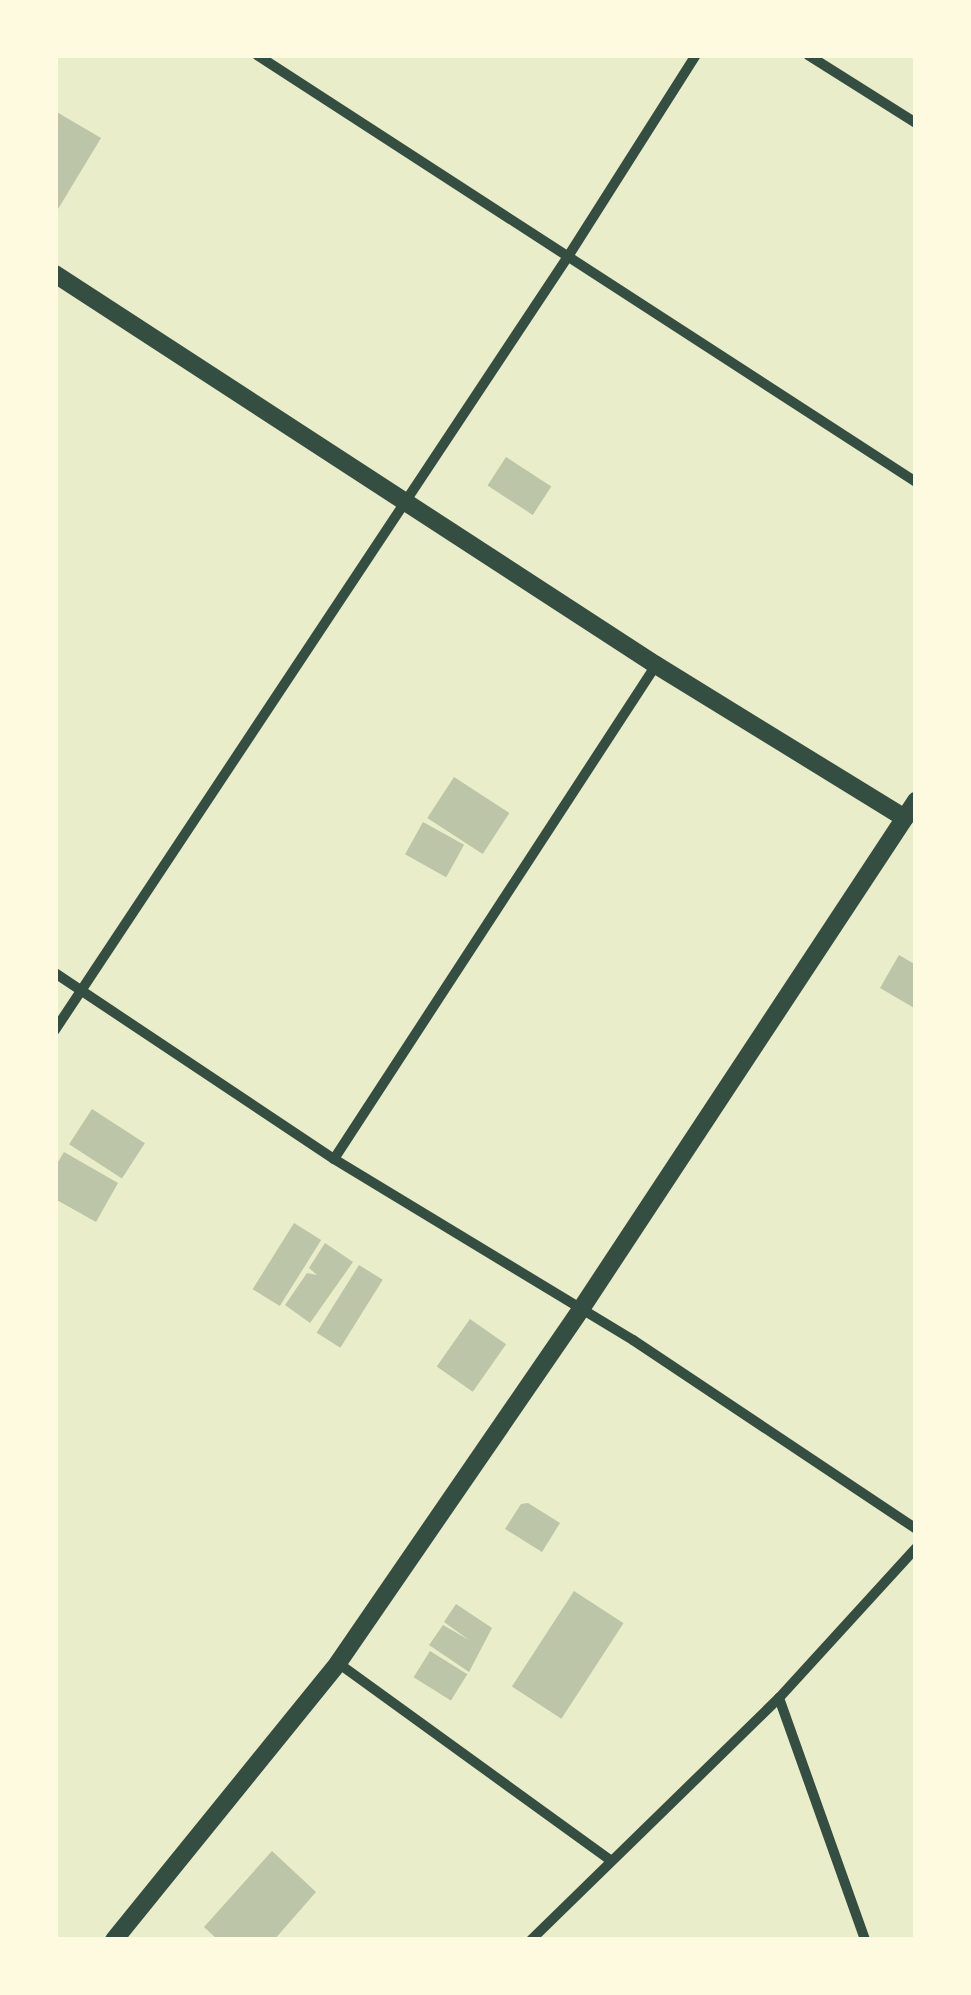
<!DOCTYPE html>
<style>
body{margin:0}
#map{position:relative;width:971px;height:1995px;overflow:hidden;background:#e9edc9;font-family:"Golos Text",sans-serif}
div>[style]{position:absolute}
.building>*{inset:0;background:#bcc5a7;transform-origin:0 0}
.minor>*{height:10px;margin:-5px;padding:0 5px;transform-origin:5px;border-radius:5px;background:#344e41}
.tertiary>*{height:18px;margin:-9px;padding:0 9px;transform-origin:9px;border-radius:9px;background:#344e41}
span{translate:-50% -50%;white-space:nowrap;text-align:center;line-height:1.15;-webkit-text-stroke:9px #fefae0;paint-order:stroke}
.frame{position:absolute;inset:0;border:58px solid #fefae0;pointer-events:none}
</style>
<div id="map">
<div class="building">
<i style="clip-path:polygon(55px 111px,101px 138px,55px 214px)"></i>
<i style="left:506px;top:457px;width:54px;height:34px;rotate:33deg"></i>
<i style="left:454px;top:777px;width:66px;height:49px;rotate:33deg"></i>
<i style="left:423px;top:822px;width:47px;height:37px;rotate:29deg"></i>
<i style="clip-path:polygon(899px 955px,916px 965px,916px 1009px,880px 988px)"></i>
<i style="left:92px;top:1109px;width:63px;height:42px;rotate:33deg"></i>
<i style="clip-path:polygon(64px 1152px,118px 1183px,96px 1222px,55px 1199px,55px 1167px)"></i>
<i style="left:294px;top:1223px;width:32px;height:78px;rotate:32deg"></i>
<i style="clip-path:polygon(325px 1243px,353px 1262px,310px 1323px,285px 1305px,307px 1273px,317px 1275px,309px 1268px)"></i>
<i style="left:359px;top:1265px;width:28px;height:80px;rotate:32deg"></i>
<i style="left:470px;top:1319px;width:44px;height:58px;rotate:35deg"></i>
<i style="clip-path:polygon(528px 1503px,560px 1523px,542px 1552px,505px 1529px,521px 1504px)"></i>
<i style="left:574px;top:1591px;width:59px;height:114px;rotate:33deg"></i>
<i style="clip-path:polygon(456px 1604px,492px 1628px,469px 1672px,429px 1645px,443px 1625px,469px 1640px,444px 1622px)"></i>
<i style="left:430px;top:1651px;width:44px;height:31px;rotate:32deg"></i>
<i style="clip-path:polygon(272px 1851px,316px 1892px,274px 1940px,218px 1940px,204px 1927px)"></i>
</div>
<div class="minor">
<i style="left:257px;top:55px;width:785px;rotate:32.94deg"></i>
<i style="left:808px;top:55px;width:128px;rotate:32.2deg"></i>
<i style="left:55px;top:973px;width:335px;rotate:33.7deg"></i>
<i style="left:334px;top:1159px;width:350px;rotate:31.2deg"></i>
<i style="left:633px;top:1340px;width:340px;rotate:33.7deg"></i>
<i style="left:55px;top:1030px;width:930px;rotate:-56.45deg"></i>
<i style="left:569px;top:255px;width:237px;rotate:-57.6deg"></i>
<i style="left:334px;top:1159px;width:590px;rotate:-56.9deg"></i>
<i style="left:338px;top:1663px;width:336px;rotate:35.9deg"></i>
<i style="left:779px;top:1698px;width:257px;rotate:70.4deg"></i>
<i style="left:531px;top:1940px;width:347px;rotate:-44.3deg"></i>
<i style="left:779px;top:1698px;width:203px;rotate:-47.6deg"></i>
</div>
<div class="tertiary">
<i style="left:55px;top:274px;width:717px;rotate:33.05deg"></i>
<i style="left:656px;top:665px;width:292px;rotate:31.6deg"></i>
<i style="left:114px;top:1940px;width:356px;rotate:-51deg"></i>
<i style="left:338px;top:1663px;width:429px;rotate:-55.5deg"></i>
<i style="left:581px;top:1309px;width:609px;rotate:-56.6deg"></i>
</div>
<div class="frame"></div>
</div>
